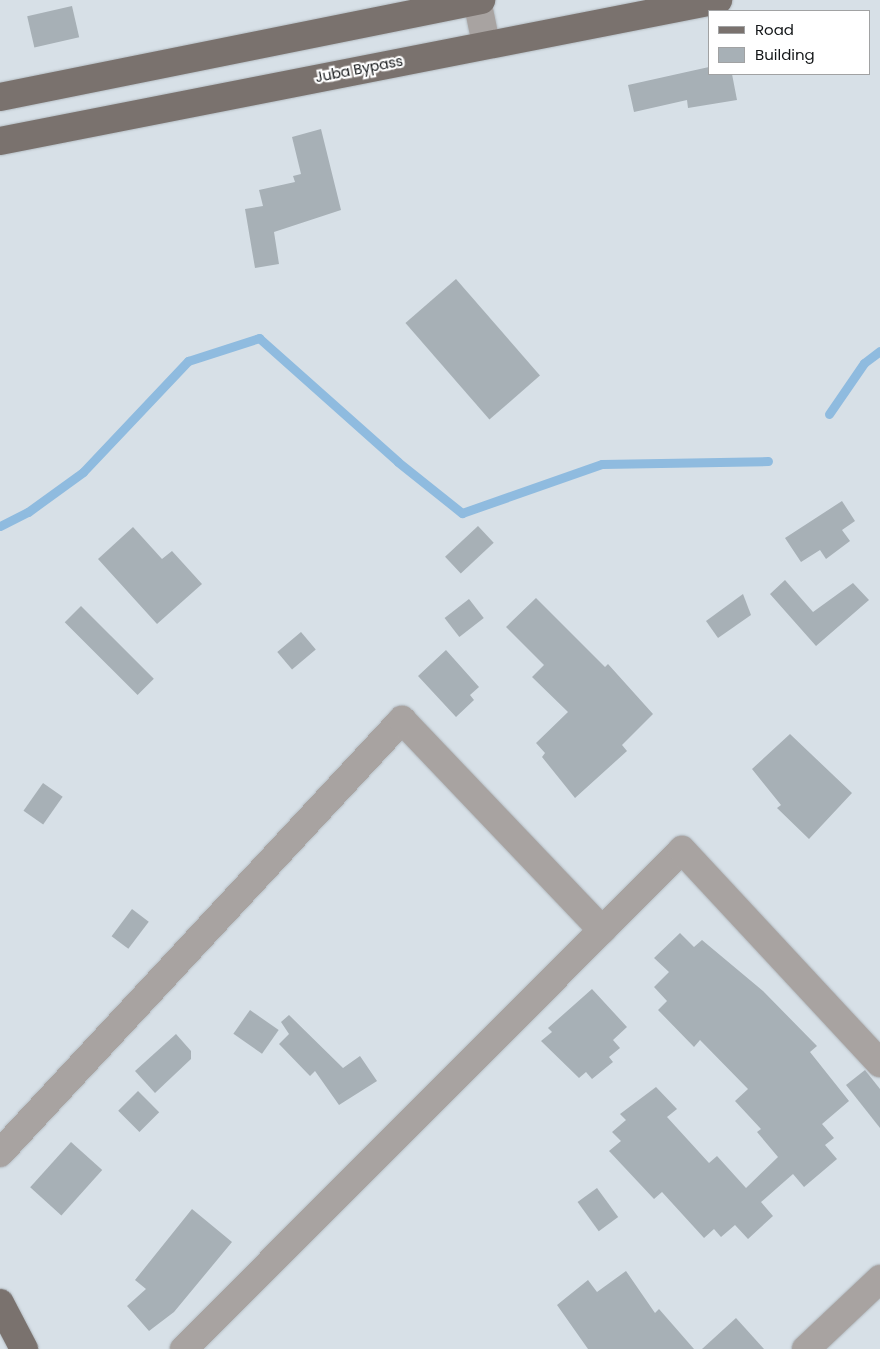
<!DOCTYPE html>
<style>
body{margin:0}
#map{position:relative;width:880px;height:1349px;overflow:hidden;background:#d7e0e7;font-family:Poppins,sans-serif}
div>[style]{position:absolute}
.stream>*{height:9px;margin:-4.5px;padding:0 4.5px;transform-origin:4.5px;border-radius:4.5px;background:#8fbbdf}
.building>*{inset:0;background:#a7b0b6;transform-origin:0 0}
.roads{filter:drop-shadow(0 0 1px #b4bcc2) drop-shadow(0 0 1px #b4bcc2)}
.minor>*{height:28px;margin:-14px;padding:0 14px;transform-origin:14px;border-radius:14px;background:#a8a3a1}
.major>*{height:28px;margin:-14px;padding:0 14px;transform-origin:14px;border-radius:14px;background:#7a726e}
span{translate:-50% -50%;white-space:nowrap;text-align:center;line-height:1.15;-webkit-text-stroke:4.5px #fff;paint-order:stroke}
.street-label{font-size:14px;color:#141719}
.legend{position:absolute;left:708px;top:10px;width:162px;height:65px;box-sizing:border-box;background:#fff;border:1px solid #a1a2a3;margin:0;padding:6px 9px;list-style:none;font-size:15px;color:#141719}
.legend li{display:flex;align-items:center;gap:10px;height:25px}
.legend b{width:25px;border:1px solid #a1a2a3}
</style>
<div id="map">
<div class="stream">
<i style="left:829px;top:414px;width:62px;rotate:-55.5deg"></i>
<i style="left:864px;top:363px;width:20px;rotate:-37deg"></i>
<i style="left:0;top:526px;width:31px;rotate:-27deg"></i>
<i style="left:28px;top:512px;width:68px;rotate:-36deg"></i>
<i style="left:83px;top:472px;width:153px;rotate:-46.6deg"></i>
<i style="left:188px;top:361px;width:75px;rotate:-17.9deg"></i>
<i style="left:259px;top:338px;width:186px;rotate:41.7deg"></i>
<i style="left:398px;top:462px;width:82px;rotate:38.6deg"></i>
<i style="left:462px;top:513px;width:148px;rotate:-19.3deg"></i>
<i style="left:602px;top:464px;width:166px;rotate:-1deg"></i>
</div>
<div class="building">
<i style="left:72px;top:6px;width:32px;height:46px;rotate:77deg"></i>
<i style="clip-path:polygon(709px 67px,709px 74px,732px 74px,737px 100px,688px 108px,687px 100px,634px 112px,628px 85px)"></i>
<i style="clip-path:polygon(321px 129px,341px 210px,274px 232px,279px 264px,255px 268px,245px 209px,263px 206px,259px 190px,295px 182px,293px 176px,301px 174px,292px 137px)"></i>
<i style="left:456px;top:279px;width:128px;height:67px;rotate:49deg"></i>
<i style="clip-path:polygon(842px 501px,855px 521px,842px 530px,850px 541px,826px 559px,820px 550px,801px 562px,785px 538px)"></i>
<i style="left:478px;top:526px;width:23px;height:45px;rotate:47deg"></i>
<i style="clip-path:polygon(133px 527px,162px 559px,172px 551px,202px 584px,157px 624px,98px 559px)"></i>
<i style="clip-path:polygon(785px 580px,813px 612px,853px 583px,869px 600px,816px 646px,770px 594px)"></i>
<i style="clip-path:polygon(743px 594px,751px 615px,718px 638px,706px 621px)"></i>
<i style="clip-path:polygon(536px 598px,605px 667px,608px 664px,653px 714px,622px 745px,627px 751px,575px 798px,542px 757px,545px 753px,536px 743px,568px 712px,532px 677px,544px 665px,506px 627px)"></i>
<i style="left:469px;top:599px;width:24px;height:31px;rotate:52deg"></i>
<i style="left:81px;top:606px;width:103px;height:23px;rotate:45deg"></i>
<i style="left:301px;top:632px;width:23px;height:31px;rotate:50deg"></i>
<i style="clip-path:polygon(446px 650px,479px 687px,470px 695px,474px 700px,456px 717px,418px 676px)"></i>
<i style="clip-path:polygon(790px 734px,852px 793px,809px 839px,777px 808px,781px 805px,752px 769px)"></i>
<i style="left:43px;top:783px;width:24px;height:34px;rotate:35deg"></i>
<i style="left:132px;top:909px;width:21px;height:34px;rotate:37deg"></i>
<i style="clip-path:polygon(680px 933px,694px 947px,702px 940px,763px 991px,817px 1046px,810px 1052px,849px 1101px,822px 1124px,834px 1138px,825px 1145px,837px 1159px,804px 1187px,793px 1174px,761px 1202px,773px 1216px,748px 1239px,735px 1225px,721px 1237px,714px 1229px,704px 1238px,662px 1192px,654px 1199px,609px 1151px,621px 1141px,612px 1132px,626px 1120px,620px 1114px,656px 1087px,677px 1109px,667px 1117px,709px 1163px,717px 1156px,746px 1188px,778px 1157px,757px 1132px,761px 1129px,735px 1101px,748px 1089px,700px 1040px,694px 1047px,658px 1010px,667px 1001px,654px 987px,669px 972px,654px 958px)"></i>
<i style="clip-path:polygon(592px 989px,627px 1027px,613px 1040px,620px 1048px,609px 1057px,613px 1062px,592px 1079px,586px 1072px,579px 1078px,541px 1041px,552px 1032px,548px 1028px)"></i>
<i style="left:250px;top:1010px;width:35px;height:29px;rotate:35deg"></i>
<i style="clip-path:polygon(289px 1015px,343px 1068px,360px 1056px,377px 1081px,339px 1105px,315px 1071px,310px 1076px,279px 1044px,289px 1034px,281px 1022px)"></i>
<i style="clip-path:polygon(176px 1034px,191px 1051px,191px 1059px,155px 1093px,135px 1071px)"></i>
<i style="clip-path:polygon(865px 1070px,880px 1089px,880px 1128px,846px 1085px)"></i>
<i style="left:138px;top:1091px;width:30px;height:28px;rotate:45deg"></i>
<i style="left:71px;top:1142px;width:42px;height:61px;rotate:42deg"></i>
<i style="left:597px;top:1188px;width:36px;height:24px;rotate:54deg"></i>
<i style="clip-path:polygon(192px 1209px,232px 1242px,174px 1312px,149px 1331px,127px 1306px,146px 1289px,135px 1280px)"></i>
<i style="clip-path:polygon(626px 1271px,655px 1313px,659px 1309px,694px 1349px,588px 1349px,557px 1305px,588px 1280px,597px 1292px)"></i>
<i style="clip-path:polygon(736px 1318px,764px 1349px,702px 1349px)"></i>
</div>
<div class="roads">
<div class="minor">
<i style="left:477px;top:0;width:45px;rotate:78.4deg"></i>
<i style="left:0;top:1153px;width:591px;rotate:-47.13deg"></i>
<i style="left:402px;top:720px;width:290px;rotate:46.4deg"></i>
<i style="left:184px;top:1349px;width:705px;rotate:-45.06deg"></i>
<i style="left:682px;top:850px;width:291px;rotate:47.1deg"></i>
<i style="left:806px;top:1349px;width:102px;rotate:-43.4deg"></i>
</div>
<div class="major">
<i style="left:0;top:97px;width:491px;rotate:-11.4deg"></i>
<i style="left:0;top:141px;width:732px;rotate:-11.11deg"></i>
<i style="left:0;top:1303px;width:52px;rotate:62.4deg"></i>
</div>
</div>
<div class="street-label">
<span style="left:359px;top:69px;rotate:-11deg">Juba Bypass</span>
</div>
<ul class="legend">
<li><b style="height:6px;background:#7a726e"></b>Road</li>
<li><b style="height:14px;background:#a7b0b6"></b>Building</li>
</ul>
</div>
